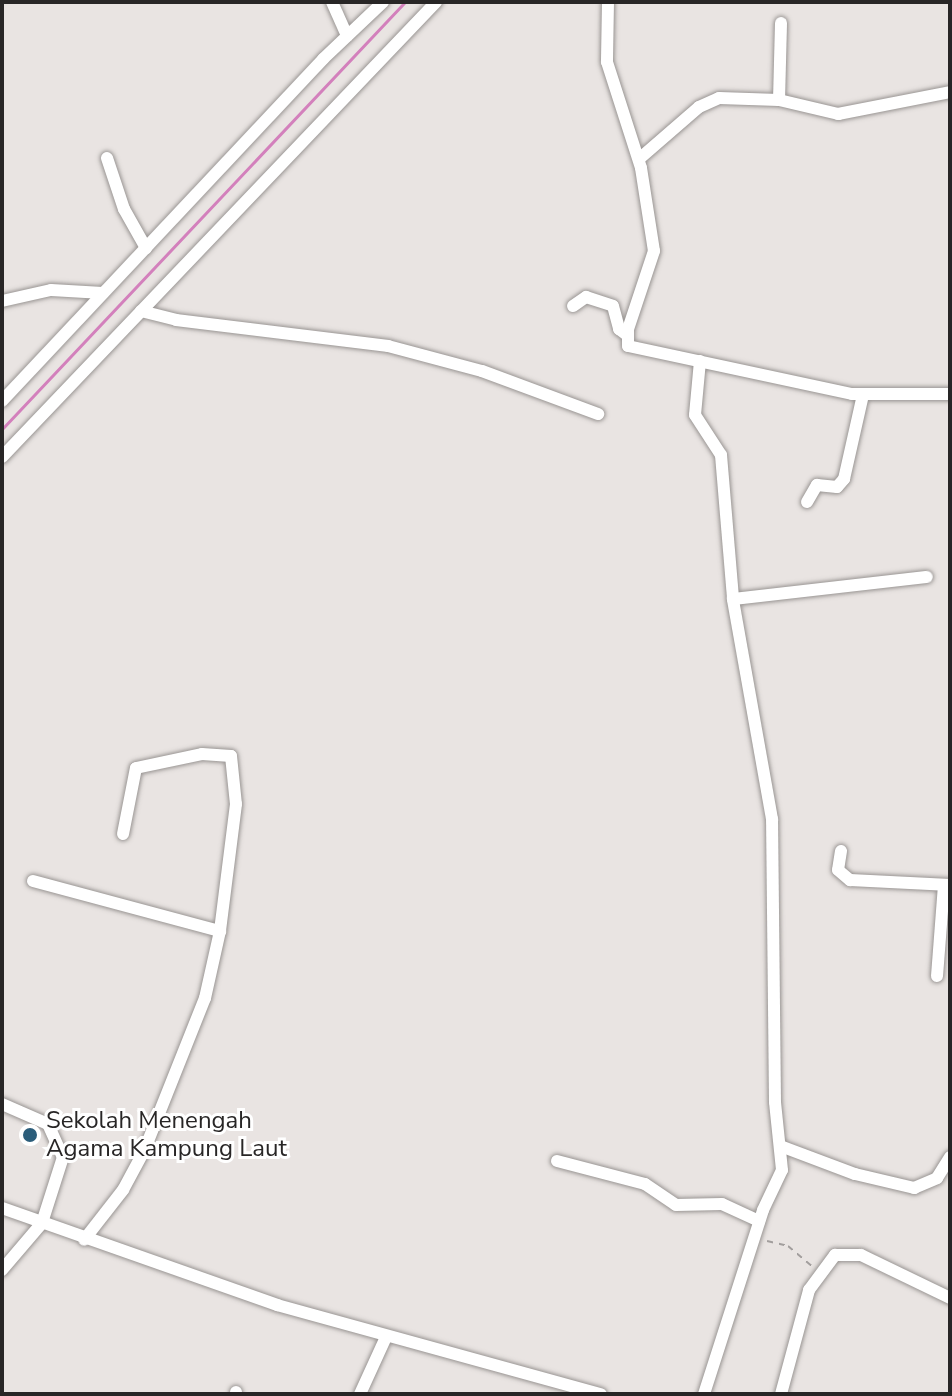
<!DOCTYPE html>
<style>
body{margin:0}
#map{position:relative;width:952px;height:1396px;overflow:hidden;background:#e9e4e2;font-family:"Nunito Sans",sans-serif}
div>[style]{position:absolute}
.stream>*{height:3px;margin:-1.5px;padding:0 1.5px;transform-origin:1.5px;border-radius:1.5px;background:#d380bc}
.path>*{height:2px;margin-top:-1px;transform-origin:0;background:repeating-linear-gradient(90deg,#a29e9d 0 6px,transparent 0 12px)}
.roads{filter:drop-shadow(0 0 2px #999593) drop-shadow(0 0 2px #999593)}
.minor>*{height:12px;margin:-6px;padding:0 6px;transform-origin:6px;border-radius:6px;background:#fff}
.dots>*{width:22px;height:22px;translate:-50% -50%;box-sizing:border-box;border:4px solid #fff;border-radius:50%}
span{translate:-50% -50%;white-space:nowrap;text-align:center;line-height:1.15;-webkit-text-stroke:6px #fff;paint-order:stroke}
.poi-label{font-size:24px;color:#282626}
.left{translate:0 -50%;text-align:left}
.frame{position:absolute;inset:0;border:4px solid #282626;pointer-events:none}
</style>
<div id="map">
<div class="stream">
<i style="left:2px;top:429px;width:587px;rotate:-46.66deg"></i>
</div>
<div class="path">
<i style="left:767px;top:1241px;width:22px;rotate:13deg"></i>
<i style="left:788px;top:1246px;width:31px;rotate:40deg"></i>
</div>
<div class="roads">
<div class="minor">
<i style="left:332px;top:2px;width:37px;rotate:66deg"></i>
<i style="left:608px;top:2px;width:60px;rotate:91deg"></i>
<i style="left:607px;top:62px;width:111px;rotate:72.2deg"></i>
<i style="left:641px;top:168px;width:84px;rotate:81.1deg"></i>
<i style="left:654px;top:251px;width:82px;rotate:108.4deg"></i>
<i style="left:628px;top:329px;width:17px;rotate:90deg"></i>
<i style="left:628px;top:346px;width:229px;rotate:12.1deg"></i>
<i style="left:852px;top:394px;width:98px"></i>
<i style="left:779px;top:100px;width:77px;rotate:-88.5deg"></i>
<i style="left:107px;top:158px;width:54px;rotate:71.6deg"></i>
<i style="left:124px;top:209px;width:45px;rotate:60.6deg"></i>
<i style="left:639px;top:159px;width:79px;rotate:-40.9deg"></i>
<i style="left:699px;top:107px;width:22px;rotate:-24deg"></i>
<i style="left:719px;top:98px;width:60px;rotate:1.9deg"></i>
<i style="left:779px;top:100px;width:61px;rotate:13.3deg"></i>
<i style="left:838px;top:114px;width:114px;rotate:-11.1deg"></i>
<i style="left:2px;top:301px;width:50px;rotate:-12.7deg"></i>
<i style="left:51px;top:290px;width:52px;rotate:3.3deg"></i>
<i style="left:573px;top:306px;width:16px;rotate:-35deg"></i>
<i style="left:586px;top:297px;width:28px;rotate:18deg"></i>
<i style="left:613px;top:306px;width:24px;rotate:75deg"></i>
<i style="left:619px;top:329px;width:10px;rotate:37deg"></i>
<i style="left:141px;top:311px;width:36px;rotate:14deg"></i>
<i style="left:176px;top:320px;width:214px;rotate:7deg"></i>
<i style="left:388px;top:346px;width:97px;rotate:14.9deg"></i>
<i style="left:482px;top:371px;width:124px;rotate:20.3deg"></i>
<i style="left:700px;top:361px;width:54px;rotate:95.3deg"></i>
<i style="left:695px;top:415px;width:48px;rotate:57deg"></i>
<i style="left:721px;top:455px;width:144px;rotate:85.2deg"></i>
<i style="left:733px;top:599px;width:195px;rotate:-6.5deg"></i>
<i style="left:2px;top:401px;width:469px;rotate:-46.8deg"></i>
<i style="left:323px;top:59px;width:83px;rotate:-43.5deg"></i>
<i style="left:2px;top:457px;width:629px;rotate:-46.35deg"></i>
<i style="left:807px;top:502px;width:20px;rotate:-60deg"></i>
<i style="left:817px;top:485px;width:20px;rotate:6deg"></i>
<i style="left:837px;top:487px;width:11px;rotate:-49deg"></i>
<i style="left:844px;top:479px;width:86px;rotate:-77.3deg"></i>
<i style="left:123px;top:834px;width:67px;rotate:-78.9deg"></i>
<i style="left:136px;top:768px;width:67px;rotate:-12deg"></i>
<i style="left:202px;top:754px;width:29px;rotate:4deg"></i>
<i style="left:231px;top:756px;width:48px;rotate:84.1deg"></i>
<i style="left:236px;top:804px;width:128px;rotate:97.2deg"></i>
<i style="left:841px;top:851px;width:19px;rotate:99deg"></i>
<i style="left:838px;top:870px;width:16px;rotate:40deg"></i>
<i style="left:850px;top:880px;width:100px;rotate:2.9deg"></i>
<i style="left:33px;top:881px;width:194px;rotate:15deg"></i>
<i style="left:220px;top:931px;width:69px;rotate:102.6deg"></i>
<i style="left:205px;top:998px;width:165px;rotate:111.7deg"></i>
<i style="left:144px;top:1151px;width:44px;rotate:118.3deg"></i>
<i style="left:123px;top:1190px;width:63px;rotate:128deg"></i>
<i style="left:937px;top:976px;width:90px;rotate:-85.6deg"></i>
<i style="left:2px;top:1104px;width:50px;rotate:23.5deg"></i>
<i style="left:48px;top:1124px;width:36px;rotate:66deg"></i>
<i style="left:63px;top:1157px;width:69px;rotate:107.7deg"></i>
<i style="left:42px;top:1223px;width:62px;rotate:130.4deg"></i>
<i style="left:783px;top:1147px;width:77px;rotate:20.6deg"></i>
<i style="left:855px;top:1174px;width:61px;rotate:13.3deg"></i>
<i style="left:914px;top:1188px;width:25px;rotate:-23deg"></i>
<i style="left:937px;top:1178px;width:25px;rotate:-58deg"></i>
<i style="left:557px;top:1161px;width:91px;rotate:14.6deg"></i>
<i style="left:645px;top:1184px;width:37px;rotate:34deg"></i>
<i style="left:676px;top:1205px;width:46px;rotate:-1.2deg"></i>
<i style="left:722px;top:1204px;width:41px;rotate:24.7deg"></i>
<i style="left:2px;top:1208px;width:292px;rotate:19.4deg"></i>
<i style="left:277px;top:1305px;width:336px;rotate:15.4deg"></i>
<i style="left:236px;top:1394px;width:2px;rotate:-90deg"></i>
<i style="left:360px;top:1394px;width:63px;rotate:-65.5deg"></i>
<i style="left:704px;top:1394px;width:193px;rotate:-72.2deg"></i>
<i style="left:763px;top:1210px;width:44px;rotate:-64.6deg"></i>
<i style="left:782px;top:1170px;width:68px;rotate:-95.9deg"></i>
<i style="left:775px;top:1102px;width:283px;rotate:-90.6deg"></i>
<i style="left:772px;top:819px;width:223px;rotate:-100.1deg"></i>
<i style="left:781px;top:1394px;width:108px;rotate:-74.9deg"></i>
<i style="left:809px;top:1290px;width:44px;rotate:-53.4deg"></i>
<i style="left:835px;top:1255px;width:26px"></i>
<i style="left:861px;top:1255px;width:99px;rotate:25.8deg"></i>
</div>
</div>
<div class="dots">
<i style="left:30px;top:1135px;background:#2b5d7a"></i>
</div>
<div class="poi-label">
<span class="left" style="left:46px;top:1135px">Sekolah Menengah<br>Agama Kampung Laut</span>
</div>
<div class="frame"></div>
</div>
